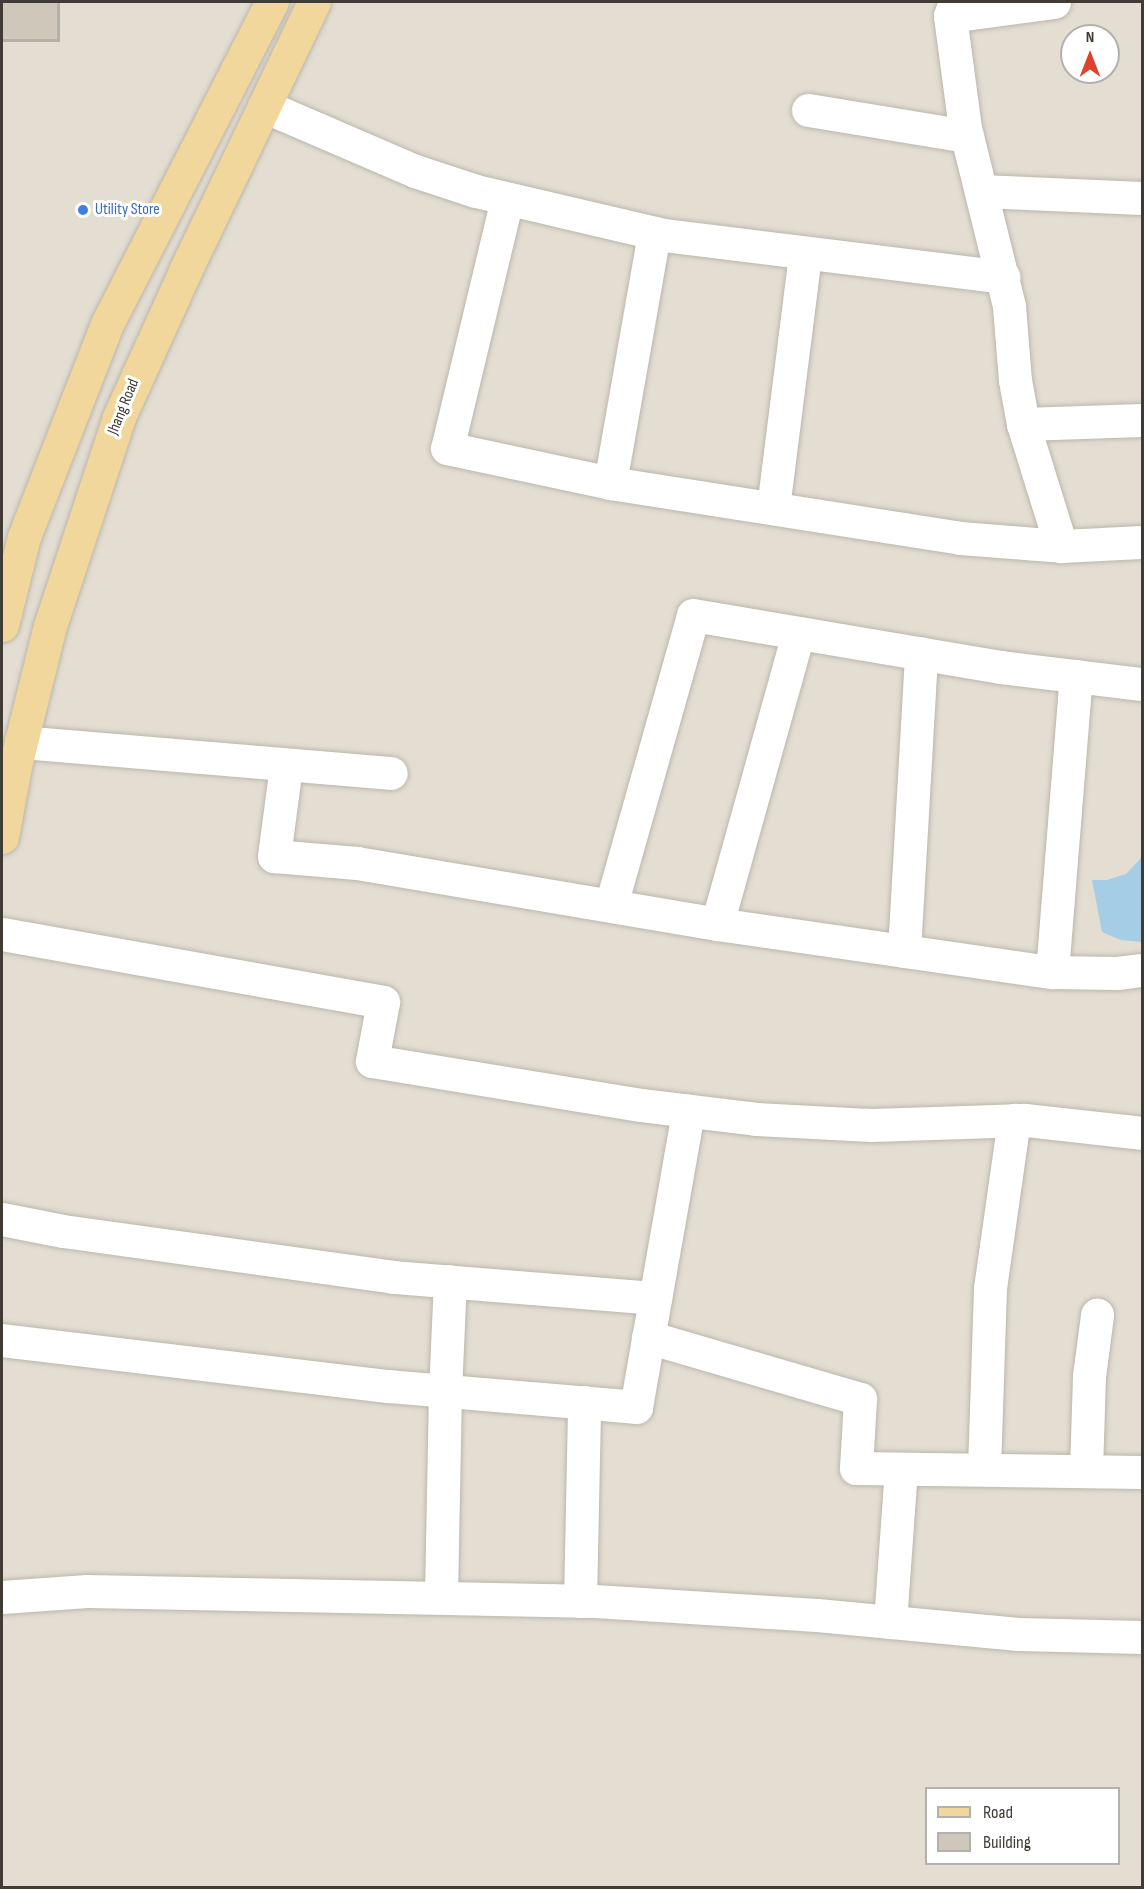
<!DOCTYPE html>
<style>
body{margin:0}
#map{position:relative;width:1144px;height:1889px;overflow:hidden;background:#efebe4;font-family:"Sofia Sans Condensed",sans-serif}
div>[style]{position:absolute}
.residential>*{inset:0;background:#e3ddd2}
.water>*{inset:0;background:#a6cde6}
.shadow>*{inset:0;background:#0003;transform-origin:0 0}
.building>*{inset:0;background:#cfc7ba;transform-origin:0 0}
.roads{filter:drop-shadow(0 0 2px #bcb6ab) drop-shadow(0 0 2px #bcb6ab)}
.minor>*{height:33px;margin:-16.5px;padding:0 16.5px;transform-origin:16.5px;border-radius:16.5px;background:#fff}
.tertiary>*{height:33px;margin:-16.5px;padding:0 16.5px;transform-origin:16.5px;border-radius:16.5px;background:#fff}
.primary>*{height:33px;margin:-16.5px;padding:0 16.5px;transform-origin:16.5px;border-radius:16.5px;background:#f1d79b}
.dots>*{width:16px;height:16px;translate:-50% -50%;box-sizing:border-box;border:3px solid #fff;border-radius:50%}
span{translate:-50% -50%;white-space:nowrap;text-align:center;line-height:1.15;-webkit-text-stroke:6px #fff;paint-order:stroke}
.shop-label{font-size:16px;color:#366cbe}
.left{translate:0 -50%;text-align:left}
.street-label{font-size:16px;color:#403b34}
.frame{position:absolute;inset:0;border:3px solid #403b34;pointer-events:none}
.legend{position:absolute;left:925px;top:1787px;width:195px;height:78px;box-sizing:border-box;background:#fff;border:2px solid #b3b1ae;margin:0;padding:8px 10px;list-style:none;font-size:18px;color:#403b34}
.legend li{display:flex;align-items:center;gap:12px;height:30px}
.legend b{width:30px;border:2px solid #b3b1ae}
.north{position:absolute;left:1060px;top:24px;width:60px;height:60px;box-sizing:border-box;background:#fff;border:2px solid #b3b1ae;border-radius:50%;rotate:0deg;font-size:16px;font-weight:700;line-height:24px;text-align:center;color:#403b34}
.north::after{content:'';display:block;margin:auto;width:21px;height:27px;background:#df422b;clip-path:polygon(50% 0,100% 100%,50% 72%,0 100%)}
</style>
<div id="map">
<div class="residential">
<i style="clip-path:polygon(evenodd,2px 2px,1142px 2px,1142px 1887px,2px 1887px,2px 2px,1072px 36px,1108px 36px,1108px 72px,1072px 72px,1072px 36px,2px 2px,926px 1788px,1118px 1788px,1118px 1864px,926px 1864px,926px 1788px)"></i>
</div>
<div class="water">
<i style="clip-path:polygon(1142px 857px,1142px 942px,1121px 940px,1102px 932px,1092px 880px,1107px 880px,1126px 874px)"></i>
</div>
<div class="shadow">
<i style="left:2px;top:2px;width:58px;height:40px"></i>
</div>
<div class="building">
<i style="left:2px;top:2px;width:55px;height:37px"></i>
</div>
<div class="roads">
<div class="minor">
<i style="left:955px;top:2px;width:15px;rotate:110deg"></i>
<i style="left:950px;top:16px;width:113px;rotate:82.4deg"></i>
<i style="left:965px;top:128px;width:183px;rotate:76.1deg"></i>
<i style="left:1009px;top:306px;width:74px;rotate:85.4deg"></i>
<i style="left:1015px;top:380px;width:45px;rotate:79.7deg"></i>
<i style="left:1023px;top:424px;width:128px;rotate:72.7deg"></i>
<i style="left:950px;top:16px;width:105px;rotate:-7.7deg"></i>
<i style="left:264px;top:106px;width:164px;rotate:23.3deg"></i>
<i style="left:415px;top:171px;width:64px;rotate:18.2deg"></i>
<i style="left:476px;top:191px;width:192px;rotate:13.2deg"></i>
<i style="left:663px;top:235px;width:343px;rotate:7deg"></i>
<i style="left:808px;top:110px;width:161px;rotate:9.3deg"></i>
<i style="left:981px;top:191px;width:161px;rotate:2.5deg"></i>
<i style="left:507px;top:199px;width:256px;rotate:103.5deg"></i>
<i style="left:447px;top:448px;width:167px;rotate:12.1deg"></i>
<i style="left:610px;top:483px;width:354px;rotate:8.9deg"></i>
<i style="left:960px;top:538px;width:101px;rotate:4.5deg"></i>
<i style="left:1061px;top:546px;width:80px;rotate:-2.9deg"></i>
<i style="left:1023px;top:424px;width:119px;rotate:-1.9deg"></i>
<i style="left:610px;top:483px;width:254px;rotate:-80deg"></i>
<i style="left:773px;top:508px;width:257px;rotate:-82.8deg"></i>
<i style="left:21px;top:742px;width:371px;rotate:4.8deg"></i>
<i style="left:286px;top:766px;width:91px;rotate:97.6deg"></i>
<i style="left:274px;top:856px;width:83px;rotate:4.8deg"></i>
<i style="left:357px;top:863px;width:365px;rotate:9.6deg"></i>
<i style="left:717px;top:924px;width:338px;rotate:8.2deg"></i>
<i style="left:1052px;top:972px;width:65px;rotate:0.9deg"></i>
<i style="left:1117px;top:973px;width:25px;rotate:-7deg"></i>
<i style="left:611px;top:905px;width:301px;rotate:-74.2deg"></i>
<i style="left:693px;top:615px;width:312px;rotate:9.6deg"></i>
<i style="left:1001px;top:667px;width:142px;rotate:6.9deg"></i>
<i style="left:717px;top:924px;width:302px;rotate:-74.4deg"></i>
<i style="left:2px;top:934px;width:387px;rotate:10.1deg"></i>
<i style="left:383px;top:1002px;width:60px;rotate:100.6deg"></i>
<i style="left:372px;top:1061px;width:273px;rotate:9.3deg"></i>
<i style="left:641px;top:1105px;width:116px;rotate:6.9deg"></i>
<i style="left:756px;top:1119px;width:116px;rotate:3deg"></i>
<i style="left:872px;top:1125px;width:153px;rotate:-1.9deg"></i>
<i style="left:1025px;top:1120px;width:118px;rotate:6.3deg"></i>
<i style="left:904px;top:951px;width:298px;rotate:-86.7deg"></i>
<i style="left:1052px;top:972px;width:297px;rotate:-85.4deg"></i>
<i style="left:2px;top:1219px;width:62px;rotate:11.1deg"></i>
<i style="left:63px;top:1231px;width:333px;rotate:7.9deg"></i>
<i style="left:393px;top:1277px;width:263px;rotate:4.6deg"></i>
<i style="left:648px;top:1337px;width:221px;rotate:16.3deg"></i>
<i style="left:860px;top:1399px;width:69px;rotate:93.3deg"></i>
<i style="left:856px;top:1468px;width:286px;rotate:0.8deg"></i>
<i style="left:2px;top:1340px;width:389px;rotate:6.8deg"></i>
<i style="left:388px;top:1386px;width:249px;rotate:4.8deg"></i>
<i style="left:636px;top:1407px;width:301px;rotate:-80deg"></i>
<i style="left:984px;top:1469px;width:181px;rotate:-88.1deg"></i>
<i style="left:990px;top:1288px;width:170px;rotate:-81.9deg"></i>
<i style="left:1086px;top:1471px;width:95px;rotate:-88.2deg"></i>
<i style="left:1089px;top:1376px;width:62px;rotate:-82.5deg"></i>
<i style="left:441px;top:1597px;width:206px;rotate:-88.9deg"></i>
<i style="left:445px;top:1391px;width:110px;rotate:-87.4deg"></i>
<i style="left:580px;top:1601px;width:199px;rotate:-88.8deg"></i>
<i style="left:890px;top:1622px;width:153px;rotate:-85.9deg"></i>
</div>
<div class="tertiary">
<i style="left:2px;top:1597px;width:85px;rotate:-4deg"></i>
<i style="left:87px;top:1591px;width:508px;rotate:1.13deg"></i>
<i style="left:595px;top:1601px;width:222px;rotate:3.6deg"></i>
<i style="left:817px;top:1615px;width:202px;rotate:5.4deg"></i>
<i style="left:1018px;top:1634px;width:124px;rotate:1.4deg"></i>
</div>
<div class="primary">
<i style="left:2px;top:625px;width:91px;rotate:-76deg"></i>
<i style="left:24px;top:537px;width:231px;rotate:-68.7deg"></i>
<i style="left:108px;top:322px;width:360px;rotate:-62.9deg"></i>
<i style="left:2px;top:837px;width:72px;rotate:-79.6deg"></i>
<i style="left:15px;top:766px;width:144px;rotate:-76deg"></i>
<i style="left:50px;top:626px;width:220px;rotate:-71.7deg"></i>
<i style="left:119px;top:417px;width:162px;rotate:-65.6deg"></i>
<i style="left:186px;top:269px;width:296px;rotate:-64.4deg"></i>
</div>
</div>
<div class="dots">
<i style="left:83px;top:210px;background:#3f7fe0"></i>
</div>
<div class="shop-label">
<span class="left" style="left:95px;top:210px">Utility Store</span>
</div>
<div class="street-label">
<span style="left:124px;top:407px;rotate:-68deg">Jhang Road</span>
</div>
<div class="frame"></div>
<ul class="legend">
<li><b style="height:8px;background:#f1d79b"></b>Road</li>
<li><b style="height:16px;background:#cfc7ba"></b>Building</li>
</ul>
<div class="north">N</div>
</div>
